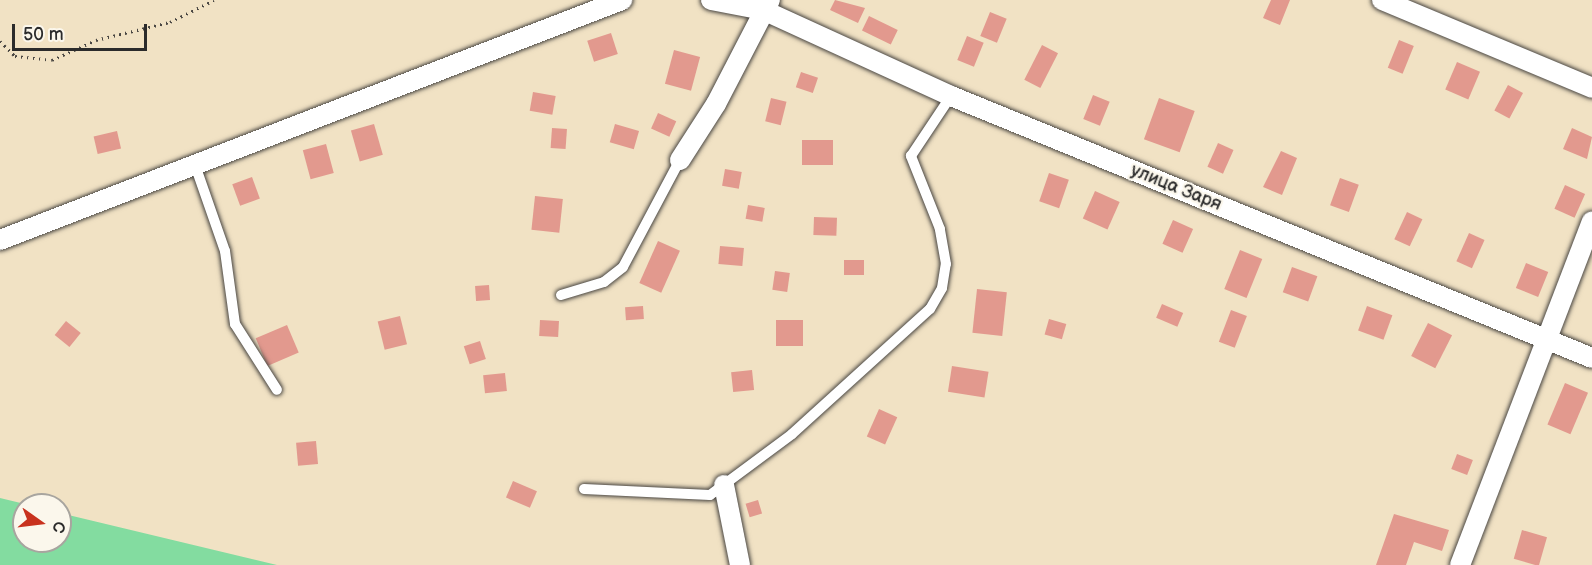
<!DOCTYPE html>
<meta charset="utf-8">
<style>
body{margin:0}
#map{position:relative;width:1592px;height:565px;overflow:hidden;background:#f1e2c4;font-family:"Balsamiq Sans",sans-serif}
div>[style]{position:absolute}
.green>*{inset:0;background:#83dca0}
.building>*{inset:0;background:#e2998e;transform-origin:0 0}
.path>*{height:3px;margin-top:-1.5px;transform-origin:0;background:repeating-linear-gradient(90deg,#494642 0 1.5px,transparent 0 6px)}
.roads{filter:drop-shadow(0 0 2px #494642) drop-shadow(0 0 2px #494642)}
.lane>*{height:10px;margin:-5px;padding:0 5px;transform-origin:5px;border-radius:5px;background:#fff}
.street>*{height:20px;margin:-10px;padding:0 10px;transform-origin:10px;border-radius:10px;background:#fff}
span{translate:-50% -50%;white-space:nowrap;text-align:center;line-height:1.15;-webkit-text-stroke:4.5px #fbf7ec;paint-order:stroke}
.street-label{font-size:18px;color:#2b2b2b}
.north{position:absolute;left:12px;top:493px;width:60px;height:60px;box-sizing:border-box;background:#fbf7ec;border:2px solid #a8a59f;border-radius:50%;rotate:104deg;font-size:16px;font-weight:700;line-height:24px;text-align:center;color:#2b2b2b}
.north::after{content:'';display:block;margin:auto;width:21px;height:27px;background:#c8321e;clip-path:polygon(50% 0,100% 100%,50% 72%,0 100%)}
.scale{position:absolute;left:12px;top:24px;width:135px;height:27px;box-sizing:border-box;border:3px solid #2b2b2b;border-top:0;padding-left:8px;font-size:18px;line-height:21px;white-space:nowrap;color:#2b2b2b;-webkit-text-stroke:4px #fbf7ec;paint-order:stroke}
</style>
<div id="map">
<div class="green">
<i style="clip-path:polygon(0 498px,29px 505px,24px 505px,24px 541px,60px 541px,60px 513px,277px 565px,0 565px)"></i>
</div>
<div class="building">
<i style="clip-path:polygon(835px 0,865px 8px,858px 23px,830px 10px)"></i>
<i style="clip-path:polygon(1271px 0,1290px 0,1280px 25px,1263px 18px)"></i>
<i style="left:990px;top:12px;width:18px;height:26px;rotate:22deg"></i>
<i style="left:869px;top:16px;width:32px;height:16px;rotate:26deg"></i>
<i style="left:611px;top:33px;width:22px;height:25px;rotate:72deg"></i>
<i style="left:967px;top:36px;width:18px;height:26px;rotate:22deg"></i>
<i style="left:1399px;top:40px;width:16px;height:30px;rotate:22deg"></i>
<i style="left:1042px;top:45px;width:18px;height:39px;rotate:27deg"></i>
<i style="left:674px;top:50px;width:27px;height:35px;rotate:15deg"></i>
<i style="left:1457px;top:62px;width:25px;height:30px;rotate:23deg"></i>
<i style="left:801px;top:72px;width:18px;height:16px;rotate:19deg"></i>
<i style="left:1508px;top:85px;width:17px;height:29px;rotate:28deg"></i>
<i style="left:533px;top:92px;width:23px;height:19px;rotate:10deg"></i>
<i style="left:1093px;top:95px;width:18px;height:26px;rotate:22deg"></i>
<i style="left:771px;top:98px;width:16px;height:24px;rotate:14deg"></i>
<i style="left:1159px;top:98px;width:38px;height:44px;rotate:20deg"></i>
<i style="left:658px;top:113px;width:20px;height:17px;rotate:24deg"></i>
<i style="left:374px;top:124px;width:32px;height:24px;rotate:74deg"></i>
<i style="left:615px;top:124px;width:25px;height:19px;rotate:16deg"></i>
<i style="left:552px;top:128px;width:15px;height:20px;rotate:4deg"></i>
<i style="clip-path:polygon(1572px 128px,1592px 137px,1587px 159px,1563px 149px)"></i>
<i style="left:117px;top:131px;width:18px;height:24px;rotate:77deg"></i>
<i style="left:833px;top:140px;width:25px;height:31px;rotate:90deg"></i>
<i style="left:1218px;top:143px;width:17px;height:26px;rotate:24deg"></i>
<i style="left:326px;top:144px;width:30px;height:24px;rotate:75deg"></i>
<i style="clip-path:polygon(1281px 151px,1297px 158px,1282px 195px,1263px 187px)"></i>
<i style="left:725px;top:169px;width:17px;height:17px;rotate:10deg"></i>
<i style="left:1049px;top:173px;width:21px;height:30px;rotate:19deg"></i>
<i style="left:252px;top:177px;width:23px;height:21px;rotate:70deg"></i>
<i style="left:1340px;top:178px;width:20px;height:29px;rotate:20deg"></i>
<i style="left:1565px;top:185px;width:22px;height:26px;rotate:24deg"></i>
<i style="left:1095px;top:191px;width:27px;height:30px;rotate:24deg"></i>
<i style="left:535px;top:196px;width:28px;height:34px;rotate:6deg"></i>
<i style="left:748px;top:205px;width:17px;height:14px;rotate:10deg"></i>
<i style="left:1407px;top:212px;width:17px;height:30px;rotate:25deg"></i>
<i style="left:814px;top:217px;width:23px;height:18px;rotate:2deg"></i>
<i style="left:1173px;top:220px;width:22px;height:26px;rotate:24deg"></i>
<i style="left:1469px;top:233px;width:17px;height:31px;rotate:24deg"></i>
<i style="left:658px;top:241px;width:24px;height:46px;rotate:24deg"></i>
<i style="left:720px;top:246px;width:24px;height:18px;rotate:5deg"></i>
<i style="left:1240px;top:250px;width:24px;height:42px;rotate:22deg"></i>
<i style="left:844px;top:260px;width:20px;height:15px"></i>
<i style="left:1526px;top:263px;width:24px;height:27px;rotate:22deg"></i>
<i style="left:1292px;top:267px;width:27px;height:27px;rotate:20deg"></i>
<i style="left:775px;top:271px;width:15px;height:19px;rotate:8deg"></i>
<i style="left:489px;top:285px;width:15px;height:14px;rotate:86deg"></i>
<i style="left:977px;top:289px;width:30px;height:44px;rotate:6deg"></i>
<i style="left:1162px;top:304px;width:23px;height:15px;rotate:23deg"></i>
<i style="left:643px;top:306px;width:13px;height:18px;rotate:86deg"></i>
<i style="left:1367px;top:306px;width:27px;height:26px;rotate:20deg"></i>
<i style="left:1231px;top:310px;width:17px;height:34px;rotate:21deg"></i>
<i style="left:400px;top:316px;width:29px;height:23px;rotate:76deg"></i>
<i style="left:1049px;top:319px;width:18px;height:16px;rotate:16deg"></i>
<i style="left:540px;top:320px;width:19px;height:16px;rotate:3deg"></i>
<i style="left:803px;top:320px;width:26px;height:27px;rotate:90deg"></i>
<i style="left:66px;top:321px;width:19px;height:18px;rotate:39deg"></i>
<i style="left:1428px;top:323px;width:27px;height:37px;rotate:27deg"></i>
<i style="left:287px;top:325px;width:30px;height:34px;rotate:67deg"></i>
<i style="left:480px;top:341px;width:19px;height:17px;rotate:72deg"></i>
<i style="left:952px;top:366px;width:37px;height:26px;rotate:9deg"></i>
<i style="left:752px;top:370px;width:20px;height:21px;rotate:84deg"></i>
<i style="left:505px;top:373px;width:18px;height:22px;rotate:84deg"></i>
<i style="left:1565px;top:383px;width:25px;height:45px;rotate:23deg"></i>
<i style="left:879px;top:409px;width:20px;height:30px;rotate:24deg"></i>
<i style="left:316px;top:441px;width:23px;height:20px;rotate:85deg"></i>
<i style="left:1457px;top:454px;width:17px;height:16px;rotate:21deg"></i>
<i style="left:513px;top:481px;width:26px;height:18px;rotate:23deg"></i>
<i style="left:758px;top:500px;width:14px;height:13px;rotate:73deg"></i>
<i style="clip-path:polygon(1394px 514px,1449px 530px,1442px 551px,1414px 542px,1406px 565px,1376px 565px)"></i>
<i style="left:1522px;top:530px;width:26px;height:30px;rotate:16deg"></i>
</div>
<div class="path">
<i style="left:0;top:41px;width:21px;rotate:45deg"></i>
<i style="left:15px;top:56px;width:37px;rotate:6deg"></i>
<i style="left:52px;top:60px;width:48px;rotate:-24.4deg"></i>
<i style="left:96px;top:40px;width:76px;rotate:-13.7deg"></i>
<i style="left:170px;top:22px;width:49px;rotate:-26.6deg"></i>
</div>
<div class="roads">
<div class="lane">
<i style="left:195px;top:165px;width:91px;rotate:70.8deg"></i>
<i style="left:225px;top:251px;width:74px;rotate:82.2deg"></i>
<i style="left:235px;top:324px;width:78px;rotate:57.5deg"></i>
<i style="left:561px;top:295px;width:45px;rotate:-16.8deg"></i>
<i style="left:604px;top:282px;width:24px;rotate:-38deg"></i>
<i style="left:623px;top:267px;width:121px;rotate:-62deg"></i>
<i style="left:584px;top:489px;width:126px;rotate:2.7deg"></i>
<i style="left:710px;top:495px;width:102px;rotate:-36.6deg"></i>
<i style="left:792px;top:434px;width:186px;rotate:-42.2deg"></i>
<i style="left:930px;top:309px;width:24px;rotate:-60deg"></i>
<i style="left:942px;top:288px;width:24px;rotate:-81deg"></i>
<i style="left:946px;top:264px;width:36px;rotate:-100deg"></i>
<i style="left:940px;top:229px;width:79px;rotate:-111.7deg"></i>
<i style="left:911px;top:156px;width:72px;rotate:-56.3deg"></i>
</div>
<div class="street">
<i style="left:711px;top:0;width:53px;rotate:10.9deg"></i>
<i style="left:763px;top:10px;width:207px;rotate:24.6deg"></i>
<i style="left:951px;top:96px;width:692px;rotate:22.23deg"></i>
<i style="left:1382px;top:0;width:228px;rotate:22.7deg"></i>
<i style="left:680px;top:160px;width:67px;rotate:-57.3deg"></i>
<i style="left:716px;top:104px;width:117px;rotate:-62.6deg"></i>
<i style="left:0;top:240px;width:667px;rotate:-21.1deg"></i>
<i style="left:724px;top:485px;width:82px;rotate:78.7deg"></i>
<i style="left:1460px;top:565px;width:368px;rotate:-69deg"></i>
</div>
</div>
<div class="street-label">
<span style="left:1176px;top:188px;rotate:22deg">улица Заря</span>
</div>
<div class="north">С</div>
<div class="scale">50 m</div>
</div>
